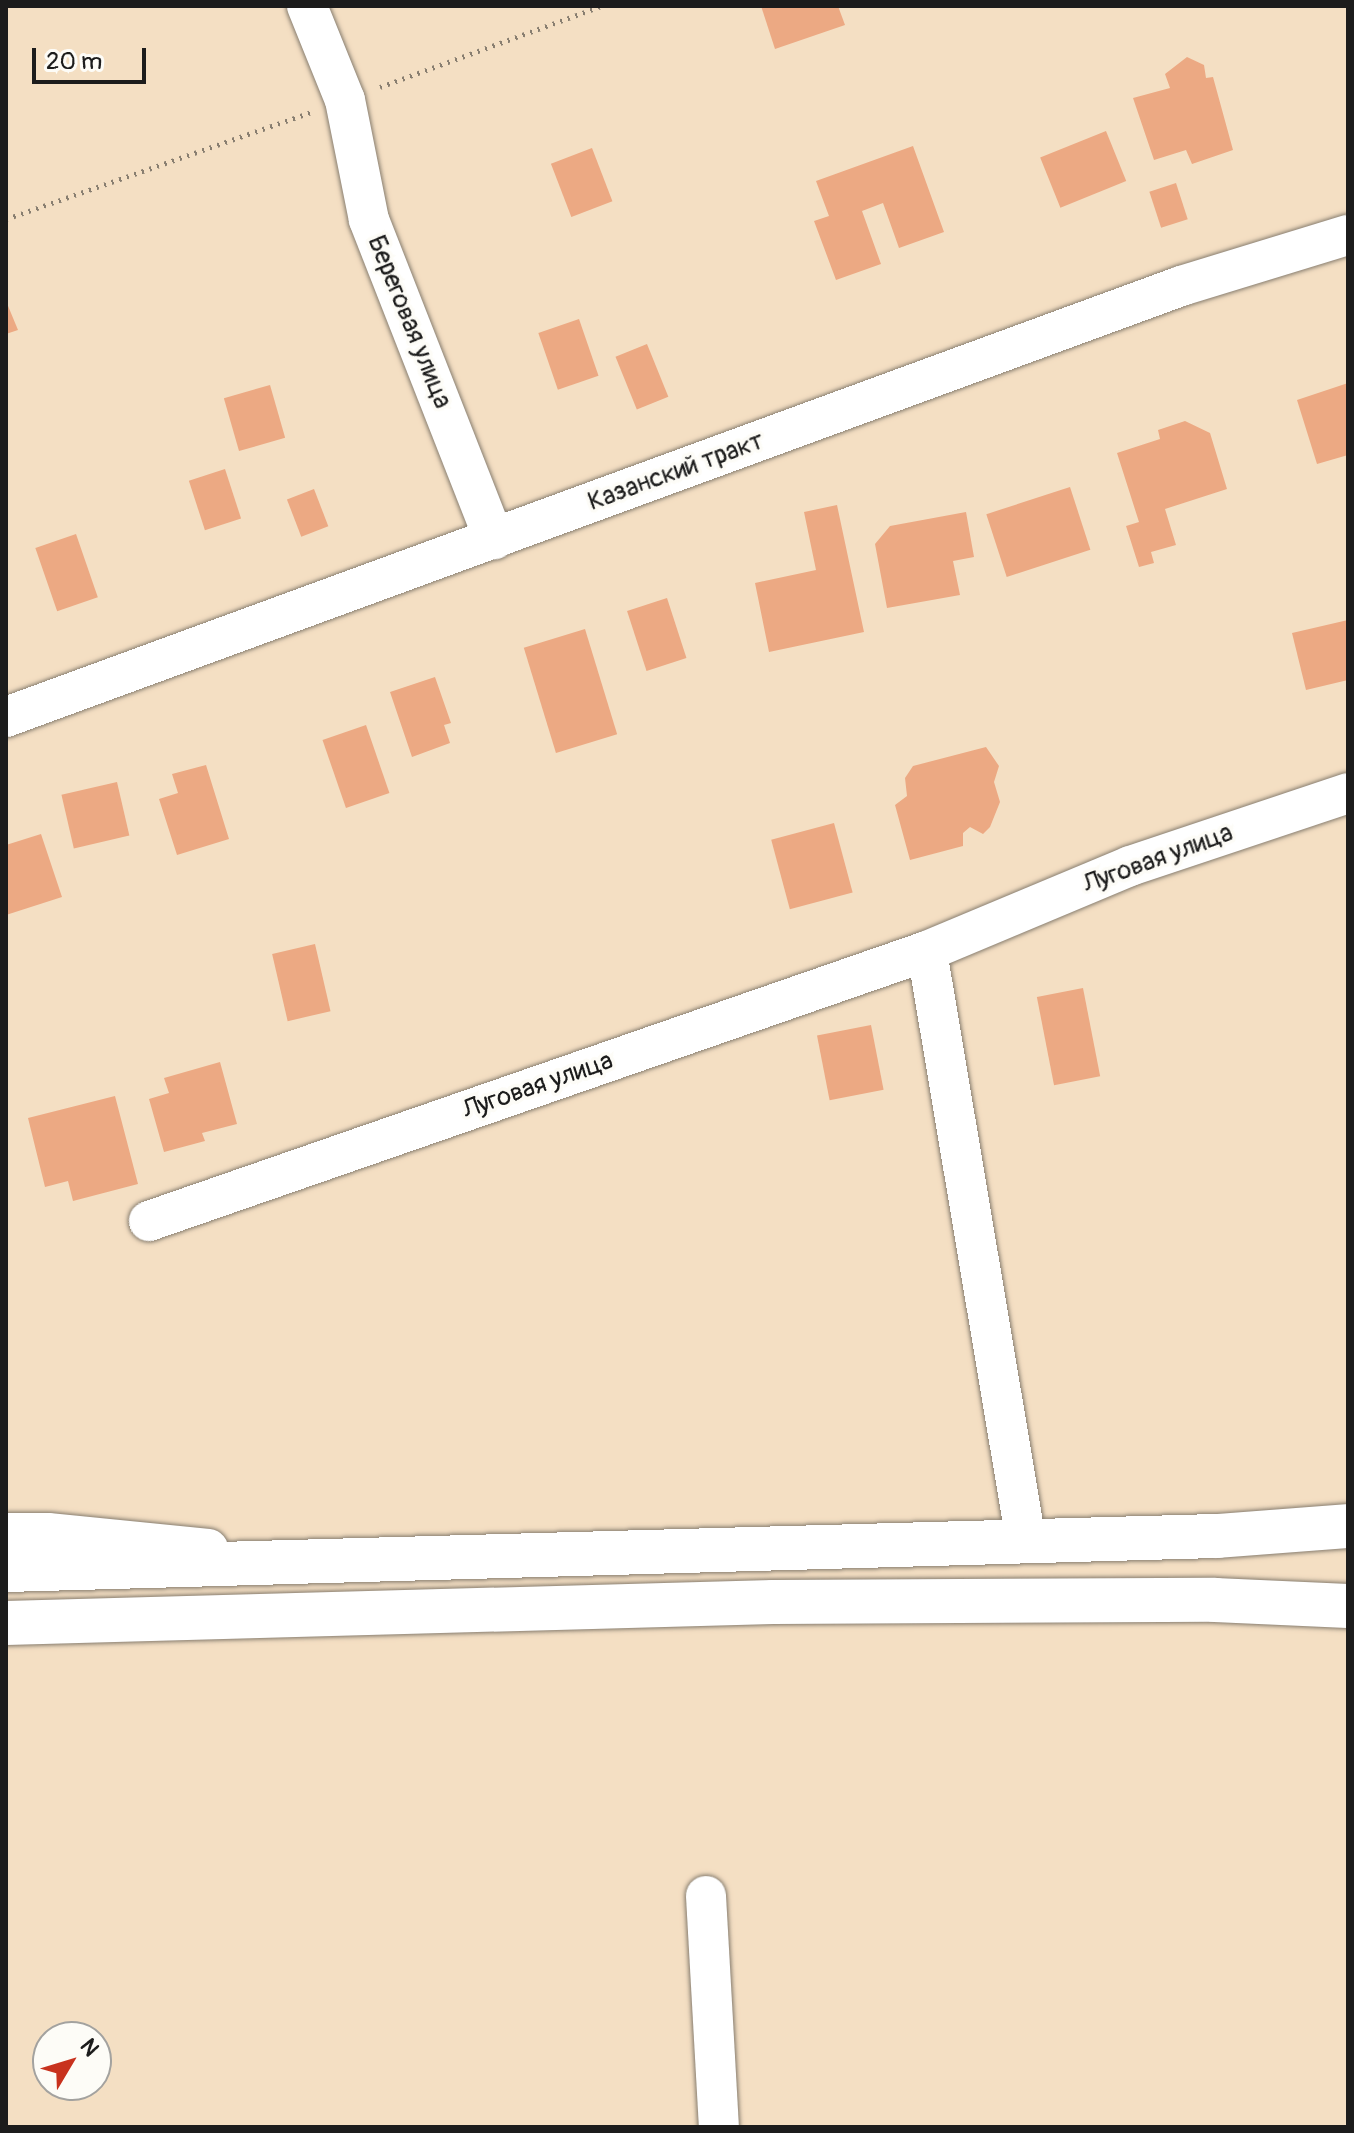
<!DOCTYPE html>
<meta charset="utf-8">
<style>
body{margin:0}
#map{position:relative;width:1354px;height:2133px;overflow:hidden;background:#f4dfc3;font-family:Pangolin,sans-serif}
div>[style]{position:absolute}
.building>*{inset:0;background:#eca983;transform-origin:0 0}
.path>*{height:5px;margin-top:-2.5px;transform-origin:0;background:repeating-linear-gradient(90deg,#887e70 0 2px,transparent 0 8px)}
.roads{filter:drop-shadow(0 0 2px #887e70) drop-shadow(0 0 2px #887e70)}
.minor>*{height:40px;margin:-20px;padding:0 20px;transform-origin:20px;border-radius:20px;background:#fff}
.major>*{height:44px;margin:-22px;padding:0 22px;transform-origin:22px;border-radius:22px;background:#fff}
span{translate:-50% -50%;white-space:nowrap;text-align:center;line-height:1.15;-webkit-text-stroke:7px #fdfcf7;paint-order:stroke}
.street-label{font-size:26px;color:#1c1c1c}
.frame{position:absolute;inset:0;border:8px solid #1c1c1c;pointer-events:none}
.north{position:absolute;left:32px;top:2021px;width:80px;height:80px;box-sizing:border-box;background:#fdfcf7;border:2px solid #a3a29f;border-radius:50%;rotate:52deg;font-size:22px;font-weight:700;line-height:32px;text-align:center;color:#1c1c1c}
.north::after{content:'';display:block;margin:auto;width:28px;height:36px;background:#c8321e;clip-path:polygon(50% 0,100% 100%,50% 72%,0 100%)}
.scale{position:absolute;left:32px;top:48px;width:114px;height:36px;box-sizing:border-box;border:4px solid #1c1c1c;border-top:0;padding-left:10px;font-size:24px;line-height:28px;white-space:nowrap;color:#1c1c1c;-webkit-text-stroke:6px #fdfcf7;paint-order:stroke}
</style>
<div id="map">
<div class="building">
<i style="clip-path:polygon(761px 6px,838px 6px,845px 25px,775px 49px)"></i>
<i style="clip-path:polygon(1187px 57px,1204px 65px,1206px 78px,1213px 77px,1233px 150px,1192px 164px,1186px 150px,1154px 160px,1133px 98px,1170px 88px,1165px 74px)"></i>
<i style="left:1106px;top:131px;width:54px;height:71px;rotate:68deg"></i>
<i style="clip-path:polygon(913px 146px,944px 232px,899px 248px,883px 203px,862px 211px,881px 264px,836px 280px,814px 221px,829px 216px,816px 181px)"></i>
<i style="left:592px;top:148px;width:57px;height:44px;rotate:69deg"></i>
<i style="left:1176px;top:183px;width:38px;height:28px;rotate:72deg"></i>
<i style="clip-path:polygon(6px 301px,18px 330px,6px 334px)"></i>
<i style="left:579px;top:319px;width:60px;height:43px;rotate:71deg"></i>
<i style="left:647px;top:344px;width:57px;height:34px;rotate:68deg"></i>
<i style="clip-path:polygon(1348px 383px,1348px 455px,1317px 464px,1297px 400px)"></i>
<i style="left:270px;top:385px;width:55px;height:48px;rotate:74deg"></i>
<i style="clip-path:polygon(1185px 421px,1210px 433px,1227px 489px,1165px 509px,1176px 545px,1151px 552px,1154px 563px,1139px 567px,1126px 526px,1139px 522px,1117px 453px,1160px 439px,1158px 430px)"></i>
<i style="left:225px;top:469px;width:52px;height:38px;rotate:72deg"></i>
<i style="left:1070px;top:487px;width:66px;height:88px;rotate:72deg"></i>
<i style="left:314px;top:489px;width:40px;height:29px;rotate:69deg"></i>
<i style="clip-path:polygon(837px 505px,864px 632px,769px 652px,755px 583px,816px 570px,804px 512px)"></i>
<i style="clip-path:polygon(966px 512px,974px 557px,953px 561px,960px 595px,887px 608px,875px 544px,890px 526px)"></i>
<i style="left:76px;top:534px;width:67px;height:43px;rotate:71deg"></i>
<i style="left:667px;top:598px;width:63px;height:42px;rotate:72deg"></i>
<i style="clip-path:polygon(1348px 620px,1348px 680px,1306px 690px,1292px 633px)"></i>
<i style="left:585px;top:629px;width:110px;height:64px;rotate:73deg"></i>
<i style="clip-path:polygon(435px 677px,451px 723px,444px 725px,450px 743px,412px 757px,390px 692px)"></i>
<i style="left:366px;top:725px;width:72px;height:46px;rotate:71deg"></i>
<i style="clip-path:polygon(986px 747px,999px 766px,994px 782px,1000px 802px,990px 827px,983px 834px,970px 827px,963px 833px,963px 846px,910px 860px,895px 805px,907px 796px,905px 778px,913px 766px)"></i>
<i style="clip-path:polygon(206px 765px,229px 839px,177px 855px,159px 799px,178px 793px,172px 774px)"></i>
<i style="left:117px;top:782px;width:55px;height:57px;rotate:77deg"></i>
<i style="left:834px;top:823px;width:72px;height:65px;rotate:75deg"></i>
<i style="clip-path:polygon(41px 834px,62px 897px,6px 915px,6px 845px)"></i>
<i style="left:315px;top:944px;width:69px;height:44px;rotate:77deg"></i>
<i style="left:1083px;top:988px;width:90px;height:47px;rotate:79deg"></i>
<i style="left:871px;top:1025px;width:66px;height:55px;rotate:79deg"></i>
<i style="clip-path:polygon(220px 1062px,237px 1124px,202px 1133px,205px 1141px,164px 1152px,149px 1099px,169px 1093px,164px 1078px)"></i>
<i style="clip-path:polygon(115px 1096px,138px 1184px,73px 1201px,68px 1181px,45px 1187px,28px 1118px)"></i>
</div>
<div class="path">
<i style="left:380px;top:87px;width:235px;rotate:-20.1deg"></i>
<i style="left:6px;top:219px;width:323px;rotate:-19.3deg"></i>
</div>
<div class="roads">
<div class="minor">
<i style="left:307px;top:6px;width:101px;rotate:68deg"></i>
<i style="left:345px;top:100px;width:122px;rotate:78.7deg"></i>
<i style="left:369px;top:220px;width:343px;rotate:68.6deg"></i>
<i style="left:6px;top:717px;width:1252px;rotate:-20.14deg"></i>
<i style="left:1181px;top:286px;width:175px;rotate:-17deg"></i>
<i style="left:149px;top:1221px;width:824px;rotate:-19.14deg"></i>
<i style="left:6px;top:1533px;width:42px"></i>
<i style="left:48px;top:1533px;width:161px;rotate:5.7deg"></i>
<i style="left:1026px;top:1541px;width:598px;rotate:-99.53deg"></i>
<i style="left:927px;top:951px;width:220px;rotate:-22.7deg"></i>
<i style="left:1130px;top:866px;width:230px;rotate:-18.5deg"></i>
<i style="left:706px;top:1896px;width:231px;rotate:86.8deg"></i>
</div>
<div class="major">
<i style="left:6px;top:1570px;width:1212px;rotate:-1.61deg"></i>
<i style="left:1218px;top:1536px;width:130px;rotate:-4.4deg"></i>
<i style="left:6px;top:1623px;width:767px;rotate:-1.57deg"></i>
<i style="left:773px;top:1602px;width:442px;rotate:-0.3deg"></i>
<i style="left:1215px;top:1600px;width:133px;rotate:2.6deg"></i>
</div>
</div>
<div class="street-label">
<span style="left:409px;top:322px;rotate:68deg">Береговая улица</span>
<span style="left:676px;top:472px;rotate:-20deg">Казанский тракт</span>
<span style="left:1158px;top:859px;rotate:-20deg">Луговая улица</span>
<span style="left:538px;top:1086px;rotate:-19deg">Луговая улица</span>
</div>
<div class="frame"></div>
<div class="north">N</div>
<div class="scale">20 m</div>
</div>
